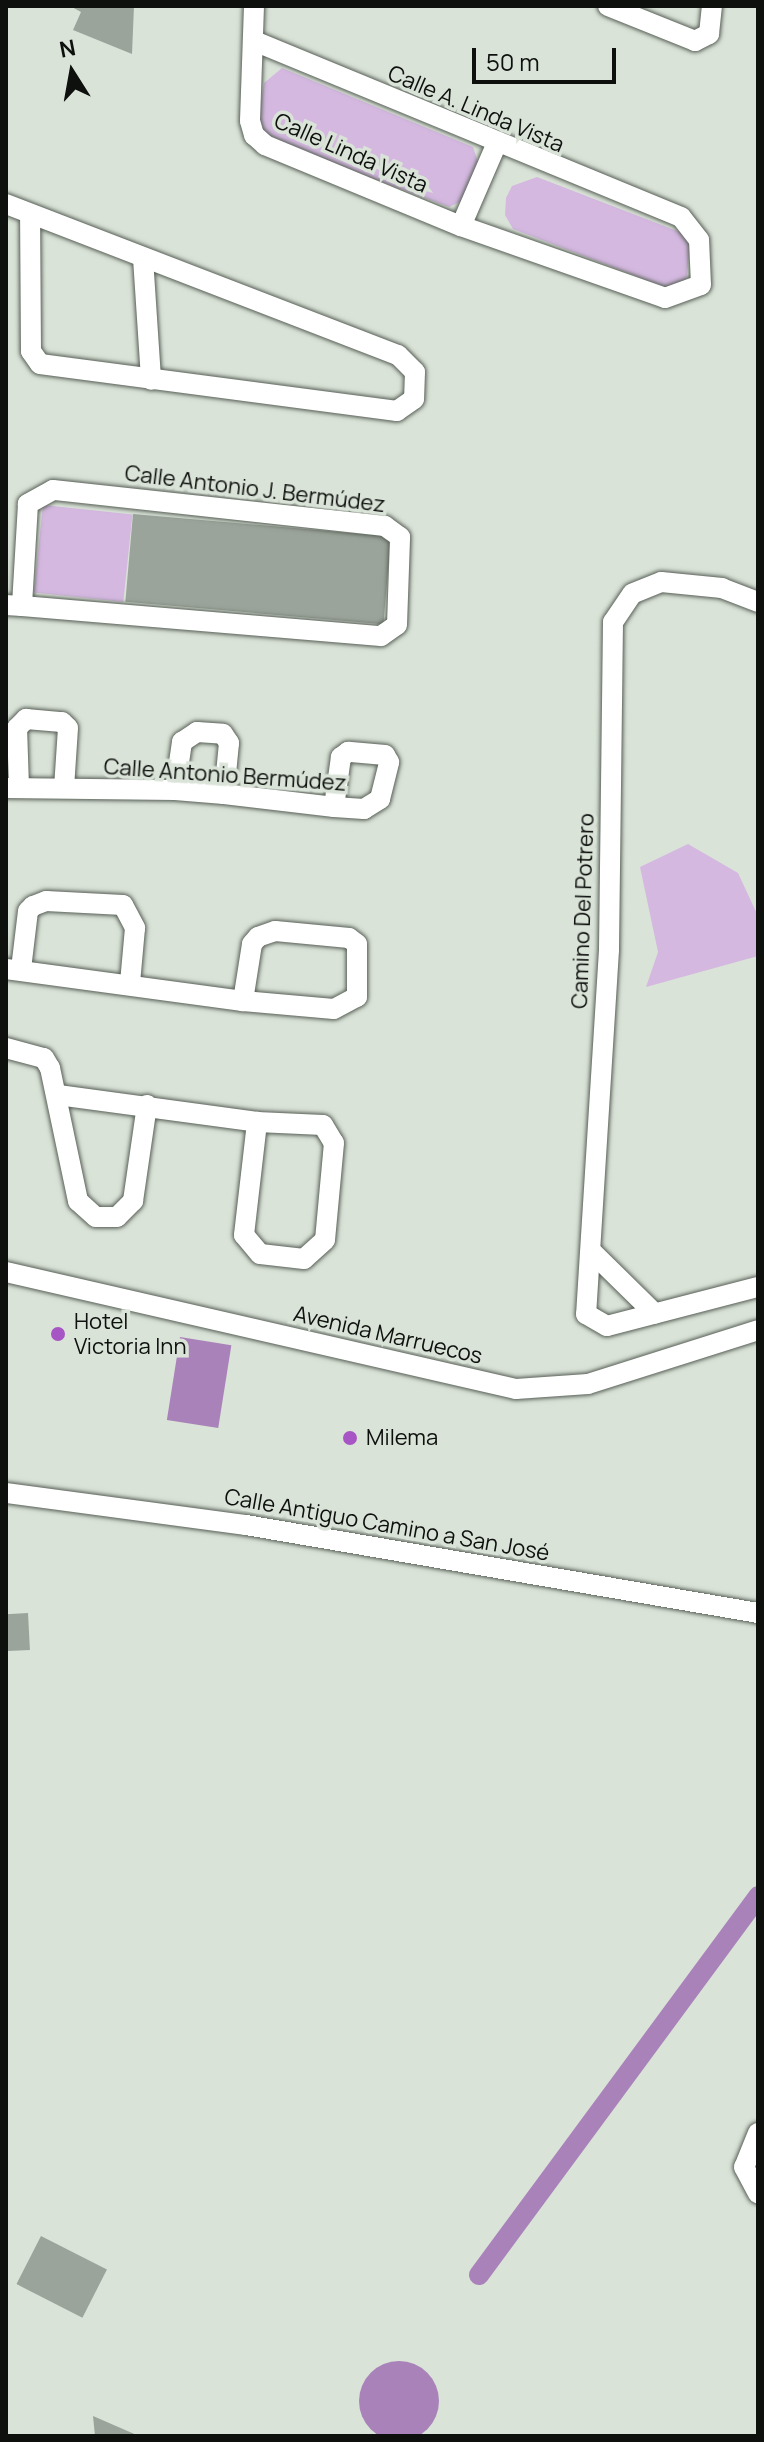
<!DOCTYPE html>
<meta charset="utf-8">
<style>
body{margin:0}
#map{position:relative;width:764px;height:2442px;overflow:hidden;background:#dae3d8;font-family:Manrope,sans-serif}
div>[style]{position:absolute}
.green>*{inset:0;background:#d4b8e0;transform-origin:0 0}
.water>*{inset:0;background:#a982ba;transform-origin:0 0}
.round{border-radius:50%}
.canal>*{height:20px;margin:-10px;padding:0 10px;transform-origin:10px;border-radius:10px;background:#a982ba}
.building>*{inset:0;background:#9ba49a;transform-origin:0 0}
.roads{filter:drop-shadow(0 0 2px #575f56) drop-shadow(0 0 2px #575f56)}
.minor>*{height:20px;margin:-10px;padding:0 10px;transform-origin:10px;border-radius:10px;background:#fff}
.dots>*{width:22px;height:22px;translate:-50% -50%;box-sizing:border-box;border:4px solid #dae3d8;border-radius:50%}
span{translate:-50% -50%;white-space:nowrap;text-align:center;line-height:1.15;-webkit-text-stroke:7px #dae3d8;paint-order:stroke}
.street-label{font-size:22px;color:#0d100d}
.poi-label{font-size:22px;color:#0d100d}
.left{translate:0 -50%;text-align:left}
.frame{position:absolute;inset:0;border:8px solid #0d100d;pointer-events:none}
.north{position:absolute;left:32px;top:32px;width:80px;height:80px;-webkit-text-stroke:6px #dae3d8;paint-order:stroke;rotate:349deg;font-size:22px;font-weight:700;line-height:32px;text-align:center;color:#0d100d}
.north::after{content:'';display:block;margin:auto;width:28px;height:36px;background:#0d100d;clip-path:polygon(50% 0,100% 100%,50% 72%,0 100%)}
.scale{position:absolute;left:472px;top:48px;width:144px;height:36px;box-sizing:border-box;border:4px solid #0d100d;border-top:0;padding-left:10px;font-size:24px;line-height:28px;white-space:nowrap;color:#0d100d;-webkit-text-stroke:6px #dae3d8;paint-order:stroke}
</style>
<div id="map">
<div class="green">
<i style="clip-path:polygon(282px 68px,473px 147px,478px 162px,468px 198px,449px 207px,264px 138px,259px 114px,264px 83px)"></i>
<i style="clip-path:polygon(537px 177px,685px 234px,690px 245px,686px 282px,670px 289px,513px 229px,505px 215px,506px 198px,512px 186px)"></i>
<i style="left:43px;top:505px;width:90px;height:88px;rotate:6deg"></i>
<i style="clip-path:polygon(688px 844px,738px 873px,758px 916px,758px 956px,646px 987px,658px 952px,640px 867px)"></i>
</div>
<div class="water">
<i style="left:180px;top:1337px;width:52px;height:84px;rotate:9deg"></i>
<i class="round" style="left:359px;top:2361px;width:80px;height:80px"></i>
</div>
<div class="canal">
<i style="left:479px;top:2275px;width:471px;rotate:-53.6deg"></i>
</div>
<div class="building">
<i style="clip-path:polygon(70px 6px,134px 6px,132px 54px,73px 30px,81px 12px)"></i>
<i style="left:133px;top:514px;width:259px;height:88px;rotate:5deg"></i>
<i style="left:28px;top:1613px;width:37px;height:22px;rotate:87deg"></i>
<i style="left:41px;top:2236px;width:74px;height:54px;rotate:27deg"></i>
<i style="clip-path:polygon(93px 2416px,139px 2436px,95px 2436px)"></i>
</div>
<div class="roads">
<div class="minor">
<i style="left:254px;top:6px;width:115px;rotate:92deg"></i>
<i style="left:250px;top:121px;width:15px;rotate:74deg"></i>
<i style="left:254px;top:135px;width:15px;rotate:42deg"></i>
<i style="left:265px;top:145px;width:212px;rotate:22.5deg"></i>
<i style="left:461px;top:226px;width:216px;rotate:19.4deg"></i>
<i style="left:665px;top:298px;width:38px;rotate:-20deg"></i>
<i style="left:701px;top:285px;width:45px;rotate:-92.5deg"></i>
<i style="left:699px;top:240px;width:29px;rotate:-128deg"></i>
<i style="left:681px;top:217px;width:461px;rotate:-157.6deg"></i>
<i style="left:608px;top:6px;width:94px;rotate:21.9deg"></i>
<i style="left:695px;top:41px;width:16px;rotate:-27deg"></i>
<i style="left:709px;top:34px;width:28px;rotate:-84deg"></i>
<i style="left:6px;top:204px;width:420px;rotate:21.1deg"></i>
<i style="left:398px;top:355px;width:24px;rotate:45deg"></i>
<i style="left:415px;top:372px;width:27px;rotate:92deg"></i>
<i style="left:414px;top:399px;width:21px;rotate:145deg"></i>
<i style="left:397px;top:411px;width:360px;rotate:-172.5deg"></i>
<i style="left:40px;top:364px;width:16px;rotate:-125deg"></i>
<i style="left:31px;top:351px;width:136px;rotate:-90.4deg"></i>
<i style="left:461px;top:226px;width:88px;rotate:-66.6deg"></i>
<i style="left:143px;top:258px;width:122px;rotate:86.2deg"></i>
<i style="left:758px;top:602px;width:39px;rotate:-159deg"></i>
<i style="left:722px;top:588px;width:61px;rotate:-174.4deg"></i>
<i style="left:661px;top:582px;width:31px;rotate:158deg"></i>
<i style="left:632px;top:594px;width:34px;rotate:124deg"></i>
<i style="left:613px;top:622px;width:328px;rotate:90.7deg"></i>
<i style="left:609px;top:950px;width:365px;rotate:93.6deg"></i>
<i style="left:586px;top:1314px;width:24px;rotate:30deg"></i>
<i style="left:607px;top:1326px;width:156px;rotate:-14.5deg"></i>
<i style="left:6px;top:605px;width:16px;rotate:4deg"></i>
<i style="left:22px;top:606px;width:360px;rotate:4.8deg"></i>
<i style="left:381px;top:636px;width:19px;rotate:-35deg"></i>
<i style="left:397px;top:625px;width:88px;rotate:-88deg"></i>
<i style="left:400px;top:537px;width:19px;rotate:-144deg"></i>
<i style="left:385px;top:526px;width:334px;rotate:-173.8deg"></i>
<i style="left:53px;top:490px;width:29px;rotate:151deg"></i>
<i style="left:28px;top:504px;width:102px;rotate:93.4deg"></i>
<i style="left:19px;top:787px;width:59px;rotate:-91.9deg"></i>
<i style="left:17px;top:728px;width:13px;rotate:-45deg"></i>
<i style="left:26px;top:719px;width:36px;rotate:5deg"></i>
<i style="left:62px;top:722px;width:8px;rotate:45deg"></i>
<i style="left:68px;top:728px;width:60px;rotate:93.8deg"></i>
<i style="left:6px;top:788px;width:169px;rotate:0.7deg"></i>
<i style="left:175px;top:790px;width:49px;rotate:4.7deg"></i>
<i style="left:224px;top:794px;width:111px;rotate:6.7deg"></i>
<i style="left:334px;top:807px;width:30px;rotate:4deg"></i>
<i style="left:364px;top:809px;width:19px;rotate:-32deg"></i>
<i style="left:380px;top:799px;width:38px;rotate:-76deg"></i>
<i style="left:389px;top:762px;width:8px;rotate:-120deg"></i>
<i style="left:385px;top:755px;width:37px;rotate:-175deg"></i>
<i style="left:348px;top:752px;width:9px;rotate:144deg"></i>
<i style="left:341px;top:757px;width:50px;rotate:98deg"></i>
<i style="left:175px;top:790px;width:49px;rotate:-81.7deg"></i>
<i style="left:182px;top:742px;width:18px;rotate:-34deg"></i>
<i style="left:197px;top:732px;width:26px;rotate:4deg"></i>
<i style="left:223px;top:734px;width:11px;rotate:56deg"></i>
<i style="left:229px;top:743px;width:51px;rotate:95.6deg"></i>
<i style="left:6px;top:969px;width:239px;rotate:7.7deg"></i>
<i style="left:243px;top:1001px;width:91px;rotate:5deg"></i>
<i style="left:334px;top:1009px;width:26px;rotate:-28deg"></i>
<i style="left:357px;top:997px;width:53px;rotate:-90deg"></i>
<i style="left:357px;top:944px;width:10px;rotate:-143deg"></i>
<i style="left:349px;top:938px;width:74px;rotate:-174.6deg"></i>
<i style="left:275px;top:931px;width:18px;rotate:161deg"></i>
<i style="left:258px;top:937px;width:9px;rotate:131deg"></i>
<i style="left:252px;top:944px;width:58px;rotate:99deg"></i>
<i style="left:21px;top:969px;width:58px;rotate:-83.1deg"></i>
<i style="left:28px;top:911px;width:7px;rotate:-45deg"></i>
<i style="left:33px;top:906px;width:14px;rotate:-21deg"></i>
<i style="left:46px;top:901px;width:77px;rotate:3deg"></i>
<i style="left:123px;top:905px;width:26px;rotate:62deg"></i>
<i style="left:135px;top:928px;width:55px;rotate:95.2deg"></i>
<i style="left:6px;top:1048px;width:39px;rotate:15deg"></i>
<i style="left:44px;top:1058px;width:12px;rotate:59deg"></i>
<i style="left:50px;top:1068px;width:136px;rotate:78.1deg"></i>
<i style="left:78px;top:1201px;width:24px;rotate:42deg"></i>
<i style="left:96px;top:1217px;width:21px"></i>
<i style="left:117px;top:1217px;width:23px;rotate:-45deg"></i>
<i style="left:133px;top:1201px;width:97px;rotate:-81.7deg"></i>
<i style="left:58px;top:1095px;width:201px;rotate:7.7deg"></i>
<i style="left:257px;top:1122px;width:66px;rotate:2.6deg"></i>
<i style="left:323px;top:1125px;width:21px;rotate:59deg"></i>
<i style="left:334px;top:1143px;width:97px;rotate:95.3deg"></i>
<i style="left:325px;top:1240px;width:28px;rotate:138deg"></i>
<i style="left:304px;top:1259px;width:44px;rotate:-173.5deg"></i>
<i style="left:260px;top:1254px;width:25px;rotate:-130deg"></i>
<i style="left:244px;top:1235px;width:114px;rotate:-83.4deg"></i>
<i style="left:592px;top:1252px;width:88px;rotate:44.5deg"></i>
<i style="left:6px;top:1272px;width:523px;rotate:12.92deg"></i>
<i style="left:516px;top:1389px;width:72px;rotate:-4deg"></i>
<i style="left:588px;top:1384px;width:178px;rotate:-17.6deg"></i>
<i style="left:6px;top:1493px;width:242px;rotate:7.6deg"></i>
<i style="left:246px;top:1525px;width:520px;rotate:9.75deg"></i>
<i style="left:758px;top:2133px;width:37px;rotate:112deg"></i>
<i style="left:744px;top:2167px;width:30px;rotate:62deg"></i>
</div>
</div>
<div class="dots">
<i style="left:58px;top:1334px;background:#a755c5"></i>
<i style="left:350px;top:1438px;background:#a755c5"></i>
</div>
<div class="street-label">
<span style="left:476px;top:109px;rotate:23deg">Calle A. Linda Vista</span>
<span style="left:351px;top:153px;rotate:24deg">Calle Linda Vista</span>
<span style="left:255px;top:489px;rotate:7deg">Calle Antonio J. Bermúdez</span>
<span style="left:225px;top:775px;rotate:4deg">Calle Antonio Bermúdez</span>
<span style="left:583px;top:911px;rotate:-88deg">Camino Del Potrero</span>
<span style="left:388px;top:1335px;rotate:13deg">Avenida Marruecos</span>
<span style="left:387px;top:1525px;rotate:10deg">Calle Antiguo Camino a San José</span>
</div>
<div class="poi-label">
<span class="left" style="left:74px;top:1334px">Hotel<br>Victoria Inn</span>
<span class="left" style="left:366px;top:1438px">Milema</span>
</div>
<div class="frame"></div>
<div class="north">N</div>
<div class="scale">50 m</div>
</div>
